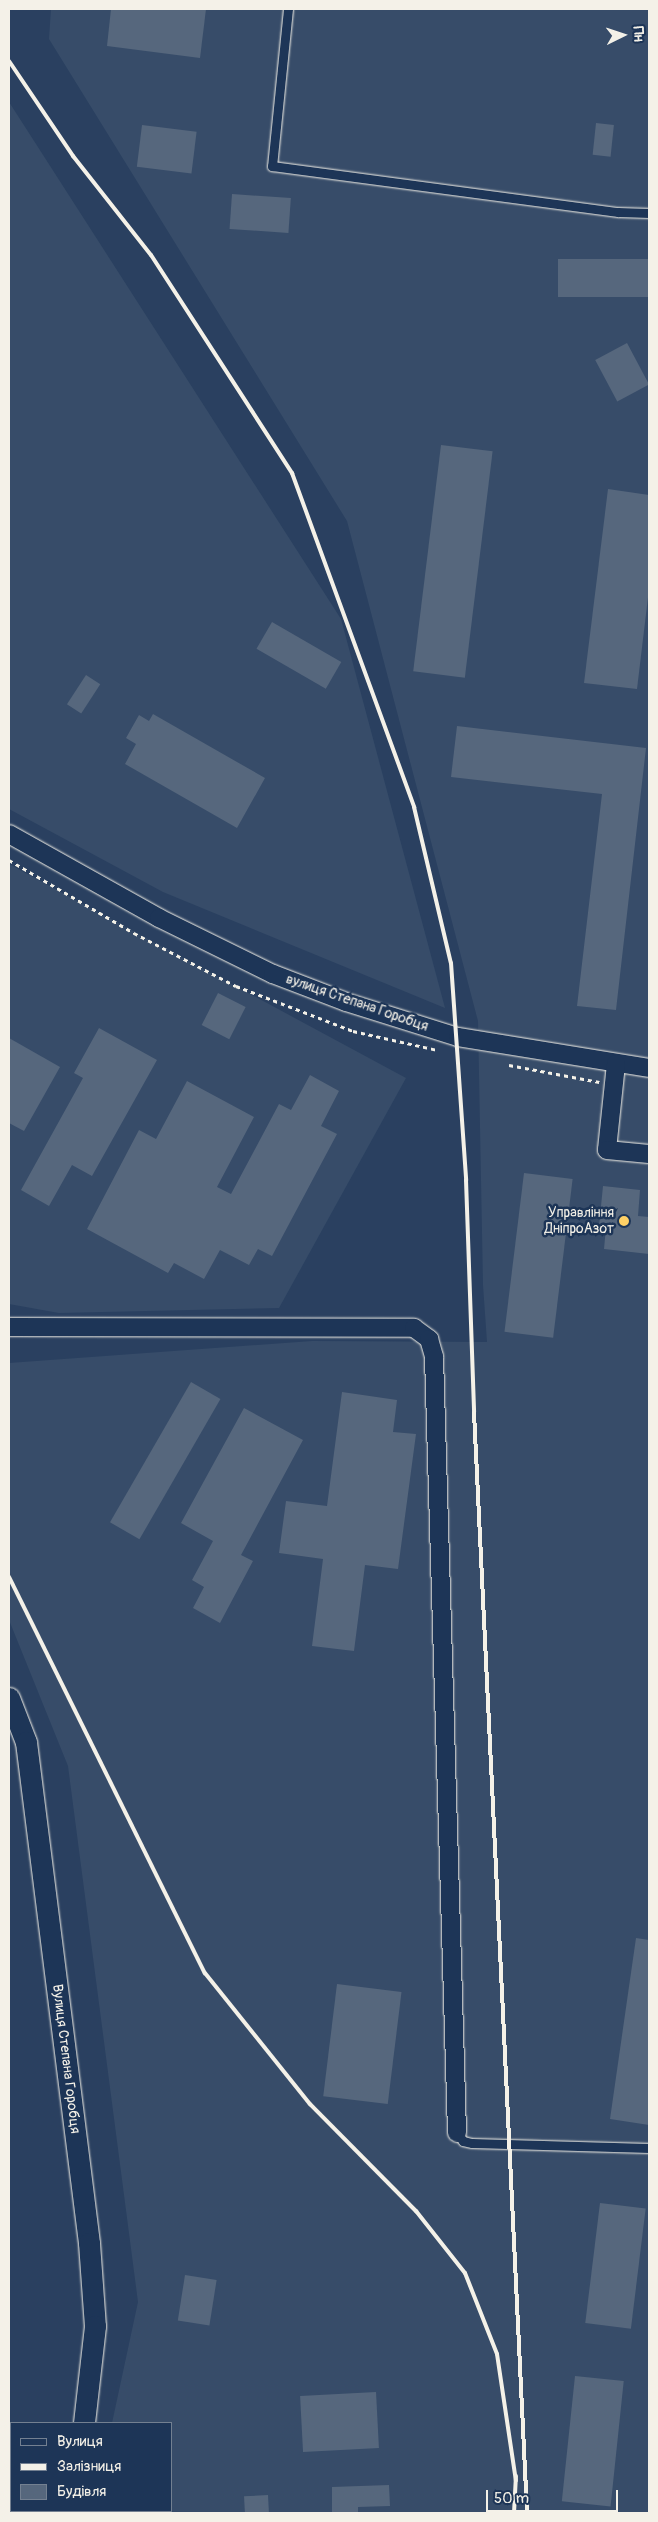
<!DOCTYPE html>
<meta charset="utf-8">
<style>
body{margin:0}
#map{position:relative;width:658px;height:2522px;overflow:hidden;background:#2a4060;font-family:Pangolin,sans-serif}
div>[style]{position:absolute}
.built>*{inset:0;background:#374c69}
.building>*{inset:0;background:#56677d;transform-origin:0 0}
.path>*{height:3px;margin-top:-1.5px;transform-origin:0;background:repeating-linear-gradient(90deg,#f4f1e8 0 4px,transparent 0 8px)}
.roads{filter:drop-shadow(0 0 1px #f4f1e8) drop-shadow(0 0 1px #f4f1e8)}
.service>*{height:9px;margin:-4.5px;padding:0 4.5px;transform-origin:4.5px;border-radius:4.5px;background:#1d3557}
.minor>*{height:18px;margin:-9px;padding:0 9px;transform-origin:9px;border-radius:9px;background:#1d3557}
.tertiary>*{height:21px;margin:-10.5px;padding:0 10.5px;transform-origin:10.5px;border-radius:10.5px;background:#1d3557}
.rail>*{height:4px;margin:-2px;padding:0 2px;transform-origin:2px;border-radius:2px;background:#f4f1e8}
.dots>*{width:14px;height:14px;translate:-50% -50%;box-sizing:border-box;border:2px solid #1d3557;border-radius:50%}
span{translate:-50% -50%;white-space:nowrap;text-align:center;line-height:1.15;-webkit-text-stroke:5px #1d3557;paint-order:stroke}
.street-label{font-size:14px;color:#f4f1e8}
.poi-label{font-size:14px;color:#f4f1e8}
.right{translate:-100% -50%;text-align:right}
.frame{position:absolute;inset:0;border:10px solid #f4f1e8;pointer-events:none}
.legend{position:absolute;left:10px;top:2422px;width:162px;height:90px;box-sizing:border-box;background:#1d3557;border:1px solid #738091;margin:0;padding:6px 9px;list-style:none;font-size:15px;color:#f4f1e8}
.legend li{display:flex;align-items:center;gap:10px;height:25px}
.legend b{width:25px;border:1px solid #738091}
.north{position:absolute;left:598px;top:10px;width:50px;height:50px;-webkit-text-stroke:4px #1d3557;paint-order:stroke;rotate:86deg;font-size:14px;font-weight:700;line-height:20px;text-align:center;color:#f4f1e8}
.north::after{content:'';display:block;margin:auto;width:18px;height:22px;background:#f4f1e8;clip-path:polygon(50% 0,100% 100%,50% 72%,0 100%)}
.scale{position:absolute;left:486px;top:2490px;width:132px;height:22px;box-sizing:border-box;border:2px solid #f4f1e8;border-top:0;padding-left:6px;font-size:15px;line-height:18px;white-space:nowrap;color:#f4f1e8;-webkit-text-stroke:4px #1d3557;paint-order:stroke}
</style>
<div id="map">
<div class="built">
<i style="clip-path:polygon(51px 9px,649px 9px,649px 2513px,92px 2513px,171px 2511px,171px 2423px,112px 2423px,138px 2302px,68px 1766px,9px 1620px,9px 1363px,312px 1341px,487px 1342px,483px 1285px,478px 1021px,347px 521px,49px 39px)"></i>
<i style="clip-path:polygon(9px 102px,341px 619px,445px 1008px,163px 892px,9px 809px)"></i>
<i style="clip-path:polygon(9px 864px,406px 1078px,279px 1308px,59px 1313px,9px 1304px)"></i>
</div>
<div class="building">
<i style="clip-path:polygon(111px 9px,206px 9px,200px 58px,107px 46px)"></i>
<i style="left:596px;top:123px;width:18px;height:32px;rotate:6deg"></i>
<i style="left:142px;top:125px;width:55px;height:42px;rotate:7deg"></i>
<i style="left:232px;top:194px;width:59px;height:35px;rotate:4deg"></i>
<i style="left:649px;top:259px;width:38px;height:91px;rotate:90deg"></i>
<i style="left:627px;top:343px;width:47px;height:36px;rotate:62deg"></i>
<i style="left:441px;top:445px;width:52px;height:228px;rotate:7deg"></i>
<i style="clip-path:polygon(608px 489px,649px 495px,649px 589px,637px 689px,584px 683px)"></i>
<i style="left:272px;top:622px;width:80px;height:31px;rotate:30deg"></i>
<i style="left:86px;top:675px;width:17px;height:35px;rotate:33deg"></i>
<i style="clip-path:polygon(153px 714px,265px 778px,237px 828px,125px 764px,136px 744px,126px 738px,139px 715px,149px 721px)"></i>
<i style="clip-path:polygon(457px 726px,646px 748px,616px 1010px,577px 1006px,602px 794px,451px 777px)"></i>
<i style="left:218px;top:993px;width:31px;height:36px;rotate:27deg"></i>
<i style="clip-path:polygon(99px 1028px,157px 1060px,92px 1176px,72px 1165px,49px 1206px,21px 1190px,83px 1078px,74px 1073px)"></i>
<i style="clip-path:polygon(9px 1038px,60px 1067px,24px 1131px,9px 1123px)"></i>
<i style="clip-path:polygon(310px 1075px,339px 1091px,321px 1126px,337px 1134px,272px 1256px,258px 1249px,249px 1265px,220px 1250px,204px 1279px,174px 1263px,168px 1273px,87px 1229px,139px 1130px,156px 1139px,187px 1081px,254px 1117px,217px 1187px,231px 1194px,279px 1104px,291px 1110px)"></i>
<i style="left:524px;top:1173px;width:49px;height:160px;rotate:7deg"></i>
<i style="clip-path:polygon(603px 1186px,640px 1190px,638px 1216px,649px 1217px,649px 1254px,604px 1249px,606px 1227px,599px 1226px)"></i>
<i style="left:191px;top:1382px;width:34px;height:162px;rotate:30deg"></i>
<i style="clip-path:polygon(342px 1392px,397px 1400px,393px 1432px,416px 1434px,398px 1569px,365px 1565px,354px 1651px,312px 1646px,323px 1559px,279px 1553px,286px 1501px,327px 1506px)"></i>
<i style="clip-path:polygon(244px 1408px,303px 1440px,241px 1555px,253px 1561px,220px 1623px,193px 1608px,204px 1587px,192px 1580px,213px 1541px,181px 1523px)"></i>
<i style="clip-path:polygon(636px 1938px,649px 1940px,649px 2125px,610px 2119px)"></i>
<i style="left:337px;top:1984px;width:65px;height:113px;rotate:7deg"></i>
<i style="left:600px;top:2203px;width:46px;height:121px;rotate:7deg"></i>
<i style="left:185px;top:2275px;width:32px;height:46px;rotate:9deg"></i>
<i style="left:575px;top:2376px;width:49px;height:126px;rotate:6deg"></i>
<i style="left:376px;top:2392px;width:56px;height:76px;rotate:87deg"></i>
<i style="clip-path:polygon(389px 2485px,390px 2506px,358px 2507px,358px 2513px,332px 2513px,332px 2487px)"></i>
<i style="left:268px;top:2495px;width:18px;height:24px;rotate:87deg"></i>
</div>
<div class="path">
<i style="left:9px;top:860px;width:145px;rotate:30.3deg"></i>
<i style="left:134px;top:933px;width:115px;rotate:27.5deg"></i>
<i style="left:236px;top:986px;width:125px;rotate:21deg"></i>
<i style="left:353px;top:1031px;width:86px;rotate:12.7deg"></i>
<i style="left:509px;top:1065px;width:92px;rotate:10.7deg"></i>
</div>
<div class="roads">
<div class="service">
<i style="left:288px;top:9px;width:158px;rotate:95.8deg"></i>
<i style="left:272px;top:166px;width:349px;rotate:7.6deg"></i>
<i style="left:618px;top:212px;width:31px;rotate:2deg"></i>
<i style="left:457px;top:2133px;width:10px;rotate:53deg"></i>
<i style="left:463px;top:2141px;width:9px;rotate:13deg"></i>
<i style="left:472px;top:2143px;width:177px;rotate:1.6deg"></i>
</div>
<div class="minor">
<i style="left:9px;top:834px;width:172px;rotate:29.2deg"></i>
<i style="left:159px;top:918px;width:127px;rotate:26.2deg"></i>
<i style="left:273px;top:974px;width:78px;rotate:21deg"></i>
<i style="left:346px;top:1002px;width:117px;rotate:17.4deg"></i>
<i style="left:458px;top:1037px;width:193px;rotate:9.2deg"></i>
<i style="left:616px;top:1064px;width:86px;rotate:96deg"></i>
<i style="left:607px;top:1150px;width:42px;rotate:5.4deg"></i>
<i style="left:9px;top:1327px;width:405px;rotate:0.1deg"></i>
<i style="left:414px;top:1328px;width:19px;rotate:36deg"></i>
<i style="left:429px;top:1339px;width:19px;rotate:74deg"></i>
<i style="left:434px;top:1357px;width:776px;rotate:88.3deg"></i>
</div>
<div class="tertiary">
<i style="left:9px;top:1698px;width:47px;rotate:68.9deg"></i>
<i style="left:26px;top:1742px;width:505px;rotate:82.83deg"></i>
<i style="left:89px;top:2243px;width:83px;rotate:85.9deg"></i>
<i style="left:95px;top:2326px;width:98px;rotate:96.5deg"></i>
<i style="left:73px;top:2513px;width:2px;rotate:-90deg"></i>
</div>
</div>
<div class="rail">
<i style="left:9px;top:61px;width:115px;rotate:56deg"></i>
<i style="left:73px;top:156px;width:126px;rotate:51.8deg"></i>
<i style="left:151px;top:255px;width:260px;rotate:57.1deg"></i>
<i style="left:292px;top:473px;width:356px;rotate:69.9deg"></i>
<i style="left:414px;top:807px;width:160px;rotate:76.7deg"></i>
<i style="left:451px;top:963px;width:218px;rotate:86deg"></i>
<i style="left:466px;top:1180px;width:232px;rotate:88deg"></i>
<i style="left:474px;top:1412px;width:1102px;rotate:87.24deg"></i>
<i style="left:9px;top:1577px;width:442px;rotate:63.7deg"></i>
<i style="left:205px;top:1973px;width:168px;rotate:51.3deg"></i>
<i style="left:310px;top:2104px;width:151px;rotate:45.3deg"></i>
<i style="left:416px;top:2211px;width:79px;rotate:51.7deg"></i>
<i style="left:465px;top:2273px;width:87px;rotate:68.4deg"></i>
<i style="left:497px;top:2354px;width:128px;rotate:81.5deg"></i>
<i style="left:514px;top:2513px;width:37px;rotate:-87deg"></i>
</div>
<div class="dots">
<i style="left:624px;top:1221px;background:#ffd166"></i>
</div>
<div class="street-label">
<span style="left:357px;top:1003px;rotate:19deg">вулиця Степана Горобця</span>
<span style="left:66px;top:2059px;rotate:83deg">Вулиця Степана Горобця</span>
</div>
<div class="poi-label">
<span class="right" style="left:614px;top:1221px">Управління<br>ДніпроАзот</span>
</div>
<div class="frame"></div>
<ul class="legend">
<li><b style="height:6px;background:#1d3557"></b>Вулиця</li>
<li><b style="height:6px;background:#f4f1e8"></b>Залізниця</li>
<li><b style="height:14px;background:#56677d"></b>Будівля</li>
</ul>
<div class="north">Пн</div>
<div class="scale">50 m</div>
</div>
